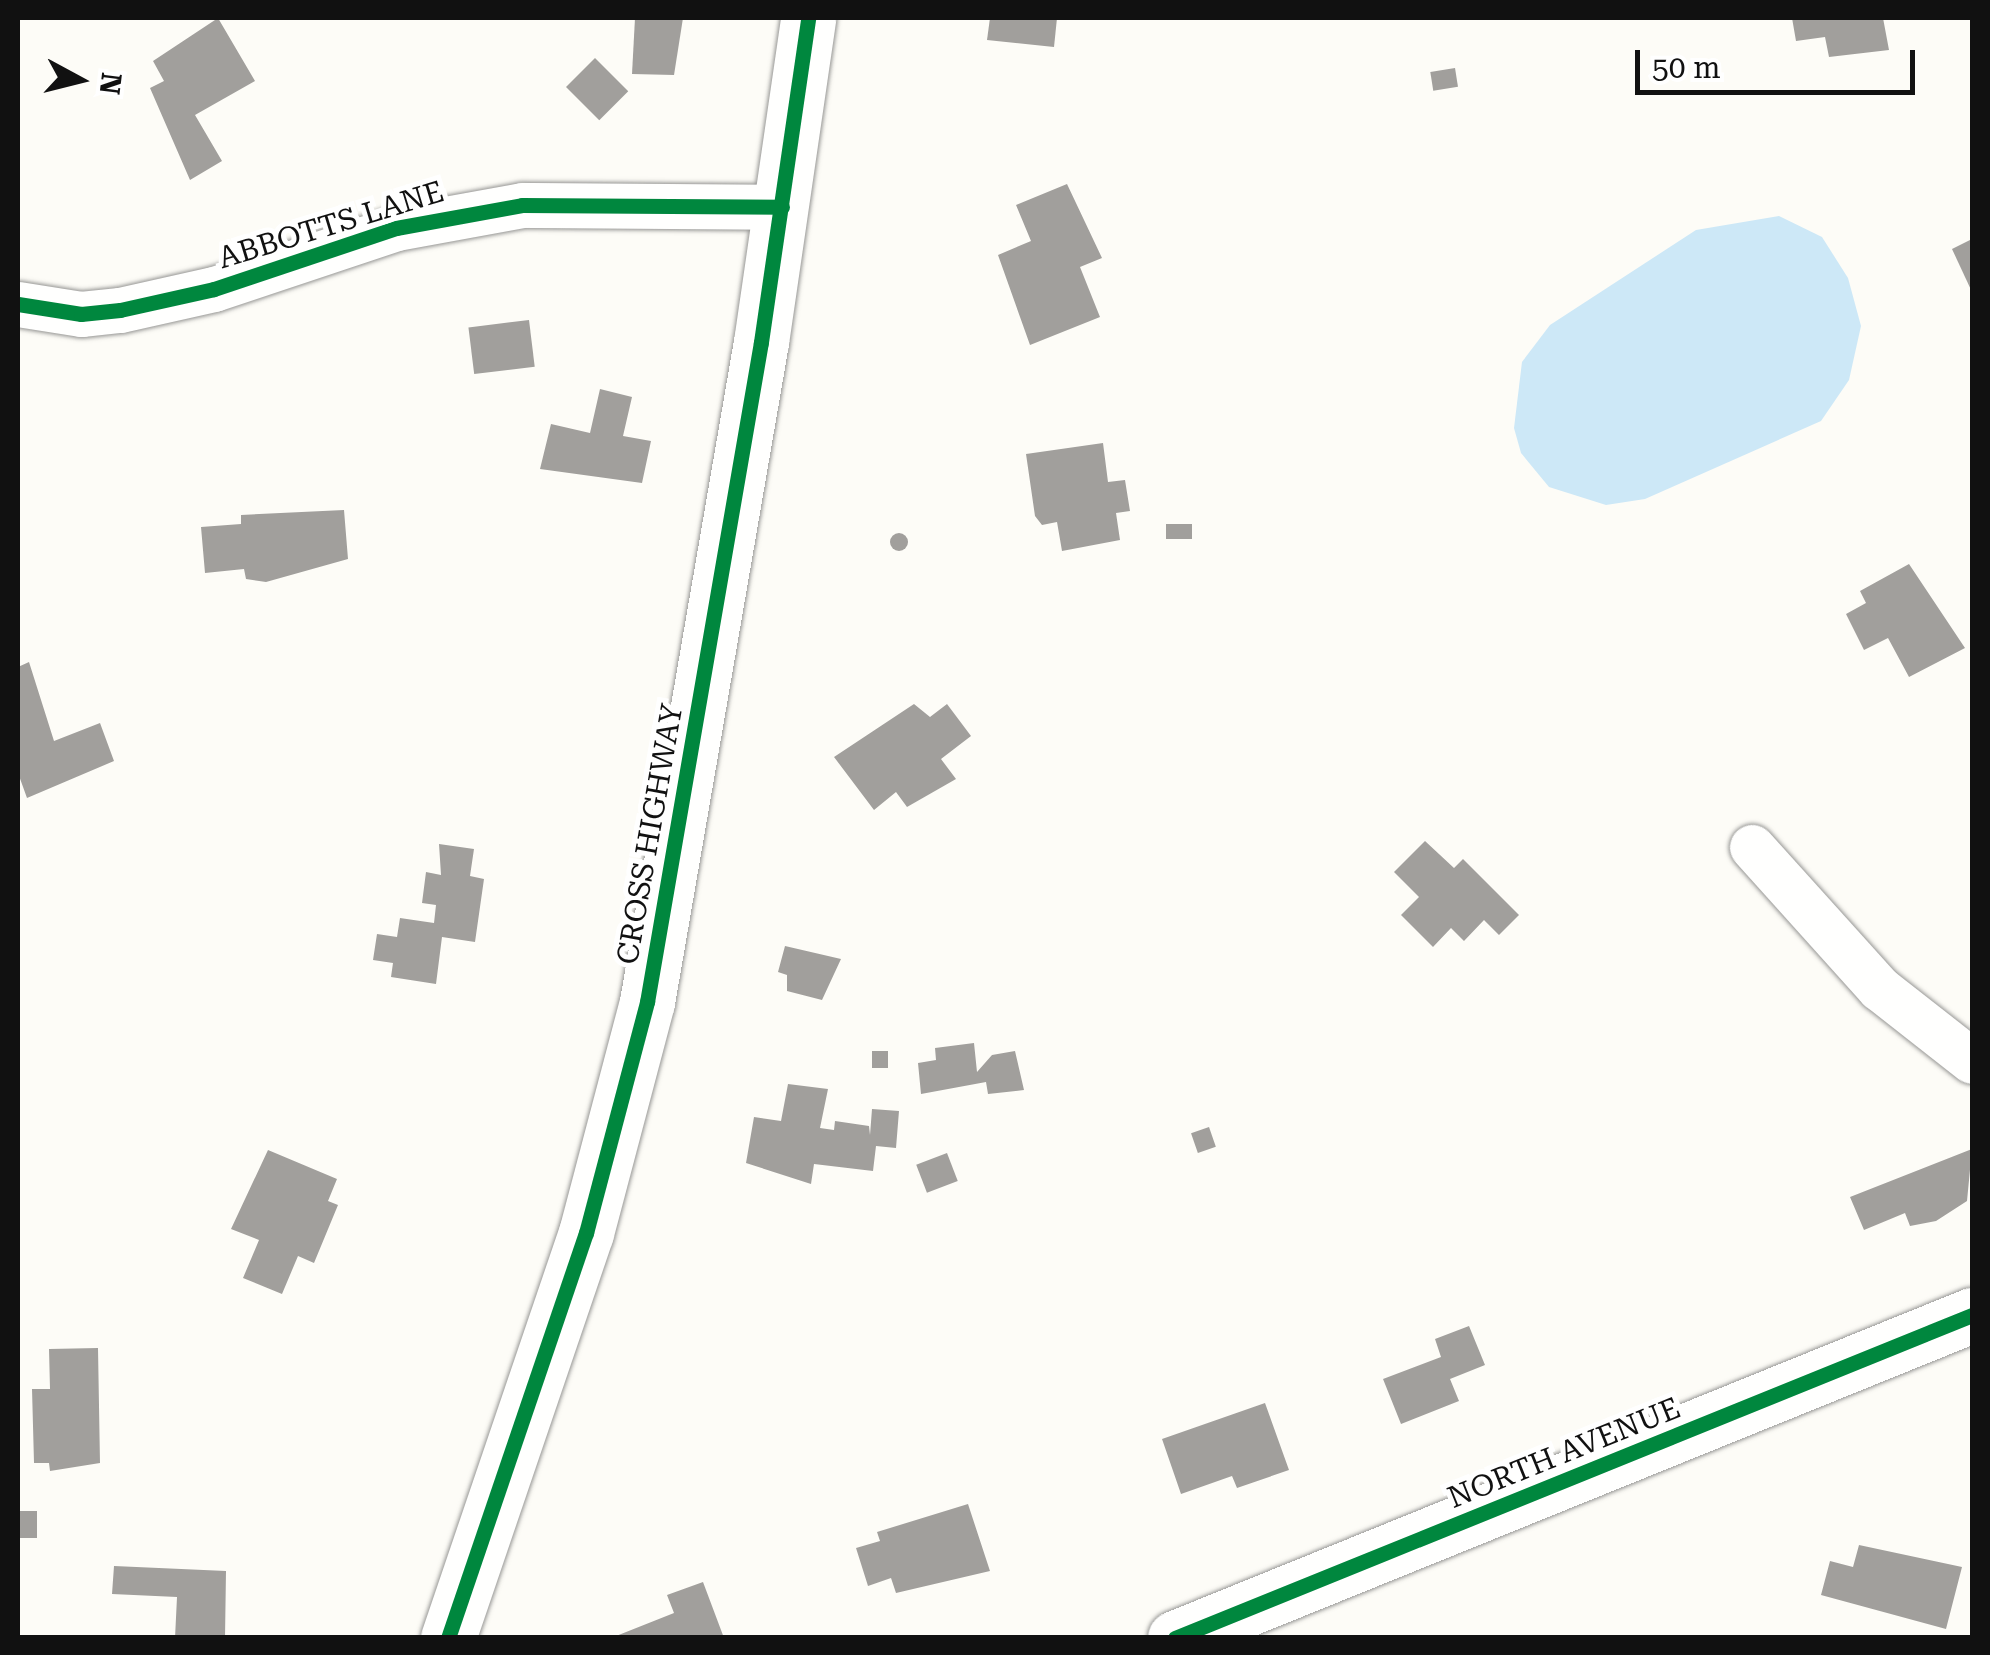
<!DOCTYPE html>
<style>
body{margin:0}
#map{position:relative;width:1990px;height:1655px;overflow:hidden;background:#fdfcf7;font-family:"Roboto Serif",serif}
div>[style]{position:absolute}
.water>*{inset:0;background:#cde8f7}
.building>*{inset:0;background:#a19f9c;transform-origin:0 0}
.round{border-radius:50%}
.roads{filter:drop-shadow(0 0 2px #979795) drop-shadow(0 0 2px #979795)}
.minor>*{height:45px;margin:-22.5px;padding:0 22.5px;transform-origin:22.5px;border-radius:22.5px;background:#fffffe}
.tertiary>*{height:55px;margin:-27.5px;padding:0 27.5px;transform-origin:27.5px;border-radius:27.5px;background:#fffffe}
.cycleway>*{height:15px;margin:-7.5px;padding:0 7.5px;transform-origin:7.5px;border-radius:7.5px;background:#00873e}
span{translate:-50% -50%;white-space:nowrap;text-align:center;line-height:1.15;-webkit-text-stroke:10px #fff;paint-order:stroke}
.street-label{font-size:30px;color:#111}
.frame{position:absolute;inset:0;border:20px solid #111;pointer-events:none}
.north{position:absolute;left:30px;top:30px;width:100px;height:100px;-webkit-text-stroke:8px #fff;paint-order:stroke;rotate:97deg;font-size:28px;font-weight:700;line-height:40px;text-align:center;color:#111}
.north::after{content:'';display:block;margin:auto;width:35px;height:45px;background:#111;clip-path:polygon(50% 0,100% 100%,50% 72%,0 100%)}
.scale{position:absolute;left:1635px;top:50px;width:280px;height:45px;box-sizing:border-box;border:5px solid #111;border-top:0;padding-left:12px;font-size:30px;line-height:35px;white-space:nowrap;color:#111;-webkit-text-stroke:8px #fff;paint-order:stroke}
</style>
<div id="map">
<div class="water">
<i style="clip-path:polygon(1779px 216px,1822px 237px,1848px 278px,1861px 326px,1849px 380px,1821px 421px,1645px 499px,1606px 505px,1549px 487px,1521px 453px,1514px 428px,1522px 362px,1550px 325px,1696px 230px)"></i>
</div>
<div class="building">
<i style="clip-path:polygon(218px 18px,255px 81px,195px 115px,222px 161px,190px 180px,150px 88px,164px 81px,153px 61px)"></i>
<i style="clip-path:polygon(635px 18px,683px 18px,674px 75px,632px 74px)"></i>
<i style="clip-path:polygon(990px 18px,1057px 18px,1054px 47px,987px 40px)"></i>
<i style="clip-path:polygon(1792px 18px,1883px 18px,1889px 50px,1829px 57px,1825px 37px,1796px 41px)"></i>
<i style="left:595px;top:58px;width:47px;height:41px;rotate:45deg"></i>
<i style="left:1455px;top:68px;width:19px;height:25px;rotate:81deg"></i>
<i style="clip-path:polygon(1067px 184px,1102px 258px,1080px 267px,1100px 317px,1030px 345px,998px 255px,1031px 241px,1016px 205px)"></i>
<i style="clip-path:polygon(1972px 239px,1972px 292px,1952px 249px)"></i>
<i style="left:529px;top:320px;width:47px;height:61px;rotate:83deg"></i>
<i style="clip-path:polygon(600px 389px,632px 397px,623px 436px,651px 441px,642px 483px,540px 469px,551px 424px,590px 433px)"></i>
<i style="clip-path:polygon(1103px 443px,1108px 482px,1125px 480px,1130px 511px,1116px 513px,1120px 540px,1062px 551px,1057px 522px,1042px 525px,1035px 516px,1026px 454px)"></i>
<i style="clip-path:polygon(344px 510px,348px 559px,266px 582px,246px 579px,244px 569px,205px 573px,201px 527px,241px 524px,241px 515px)"></i>
<i style="left:1166px;top:524px;width:26px;height:15px"></i>
<i class="round" style="left:890px;top:533px;width:18px;height:18px"></i>
<i style="clip-path:polygon(1909px 564px,1965px 648px,1909px 677px,1888px 638px,1864px 650px,1846px 614px,1866px 603px,1860px 591px)"></i>
<i style="clip-path:polygon(29px 662px,54px 741px,100px 723px,114px 761px,27px 798px,18px 773px,18px 667px)"></i>
<i style="clip-path:polygon(914px 704px,930px 717px,947px 704px,971px 736px,941px 759px,956px 779px,907px 807px,896px 792px,874px 810px,834px 757px)"></i>
<i style="clip-path:polygon(1425px 841px,1454px 868px,1463px 859px,1519px 915px,1499px 935px,1484px 920px,1464px 941px,1451px 928px,1433px 947px,1401px 915px,1419px 897px,1394px 872px)"></i>
<i style="clip-path:polygon(439px 844px,474px 849px,470px 876px,484px 879px,475px 942px,442px 937px,436px 984px,391px 977px,393px 963px,373px 960px,377px 934px,397px 937px,400px 918px,434px 923px,436px 905px,422px 903px,426px 872px,441px 875px)"></i>
<i style="clip-path:polygon(785px 946px,841px 959px,822px 1000px,787px 991px,787px 975px,778px 972px)"></i>
<i style="clip-path:polygon(974px 1043px,977px 1072px,992px 1055px,1015px 1051px,1024px 1090px,988px 1094px,986px 1082px,921px 1094px,918px 1063px,936px 1060px,935px 1048px)"></i>
<i style="left:888px;top:1051px;width:17px;height:16px;rotate:90deg"></i>
<i style="clip-path:polygon(788px 1084px,828px 1089px,820px 1128px,834px 1130px,835px 1121px,869px 1126px,870px 1135px,872px 1109px,899px 1111px,896px 1148px,876px 1146px,873px 1171px,814px 1164px,811px 1184px,746px 1163px,754px 1117px,781px 1121px)"></i>
<i style="left:1209px;top:1127px;width:21px;height:19px;rotate:71deg"></i>
<i style="clip-path:polygon(1972px 1149px,1967px 1201px,1936px 1221px,1910px 1226px,1905px 1213px,1864px 1230px,1850px 1197px)"></i>
<i style="clip-path:polygon(268px 1150px,337px 1179px,328px 1201px,338px 1205px,314px 1263px,298px 1256px,282px 1294px,243px 1278px,259px 1240px,231px 1229px)"></i>
<i style="left:947px;top:1153px;width:30px;height:33px;rotate:69deg"></i>
<i style="clip-path:polygon(1469px 1326px,1485px 1365px,1450px 1379px,1459px 1401px,1401px 1424px,1383px 1379px,1441px 1357px,1435px 1339px)"></i>
<i style="clip-path:polygon(98px 1348px,100px 1463px,50px 1471px,49px 1463px,34px 1463px,32px 1389px,50px 1389px,49px 1349px)"></i>
<i style="clip-path:polygon(1265px 1403px,1289px 1470px,1237px 1488px,1232px 1476px,1181px 1494px,1162px 1439px)"></i>
<i style="clip-path:polygon(968px 1504px,990px 1571px,896px 1593px,891px 1578px,868px 1586px,856px 1548px,880px 1541px,877px 1532px)"></i>
<i style="left:18px;top:1511px;width:19px;height:27px"></i>
<i style="clip-path:polygon(1859px 1545px,1962px 1567px,1946px 1629px,1821px 1595px,1830px 1561px,1853px 1567px)"></i>
<i style="clip-path:polygon(114px 1566px,226px 1571px,225px 1638px,175px 1638px,177px 1597px,112px 1594px)"></i>
<i style="clip-path:polygon(703px 1582px,724px 1638px,611px 1638px,674px 1613px,667px 1595px)"></i>
</div>
<div class="roads">
<div class="minor">
<i style="left:18px;top:304px;width:64px;rotate:9deg"></i>
<i style="left:81px;top:314px;width:39px;rotate:-6deg"></i>
<i style="left:120px;top:310px;width:96px;rotate:-12.6deg"></i>
<i style="left:214px;top:289px;width:192px;rotate:-18.5deg"></i>
<i style="left:396px;top:228px;width:128px;rotate:-10.3deg"></i>
<i style="left:522px;top:205px;width:260px;rotate:0.4deg"></i>
<i style="left:1752px;top:847px;width:190px;rotate:48deg"></i>
<i style="left:1879px;top:988px;width:118px;rotate:38.1deg"></i>
</div>
<div class="tertiary">
<i style="left:448px;top:1638px;width:428px;rotate:-71.2deg"></i>
<i style="left:586px;top:1233px;width:239px;rotate:-75.2deg"></i>
<i style="left:647px;top:1002px;width:670px;rotate:-80.2deg"></i>
<i style="left:761px;top:342px;width:327px;rotate:-81.7deg"></i>
<i style="left:1175px;top:1638px;width:860px;rotate:-22.06deg"></i>
</div>
</div>
<div class="cycleway">
<i style="left:18px;top:304px;width:64px;rotate:9deg"></i>
<i style="left:81px;top:314px;width:39px;rotate:-6deg"></i>
<i style="left:120px;top:310px;width:96px;rotate:-12.6deg"></i>
<i style="left:214px;top:289px;width:192px;rotate:-18.5deg"></i>
<i style="left:396px;top:228px;width:128px;rotate:-10.3deg"></i>
<i style="left:522px;top:205px;width:260px;rotate:0.4deg"></i>
<i style="left:448px;top:1638px;width:428px;rotate:-71.2deg"></i>
<i style="left:586px;top:1233px;width:239px;rotate:-75.2deg"></i>
<i style="left:647px;top:1002px;width:670px;rotate:-80.2deg"></i>
<i style="left:761px;top:342px;width:327px;rotate:-81.7deg"></i>
<i style="left:1175px;top:1638px;width:860px;rotate:-22.06deg"></i>
</div>
<div class="street-label">
<span style="left:331px;top:225px;rotate:-17deg">ABBOTTS LANE</span>
<span style="left:650px;top:834px;rotate:-80deg">CROSS HIGHWAY</span>
<span style="left:1564px;top:1453px;rotate:-22deg">NORTH AVENUE</span>
</div>
<div class="frame"></div>
<div class="north">N</div>
<div class="scale">50 m</div>
</div>
